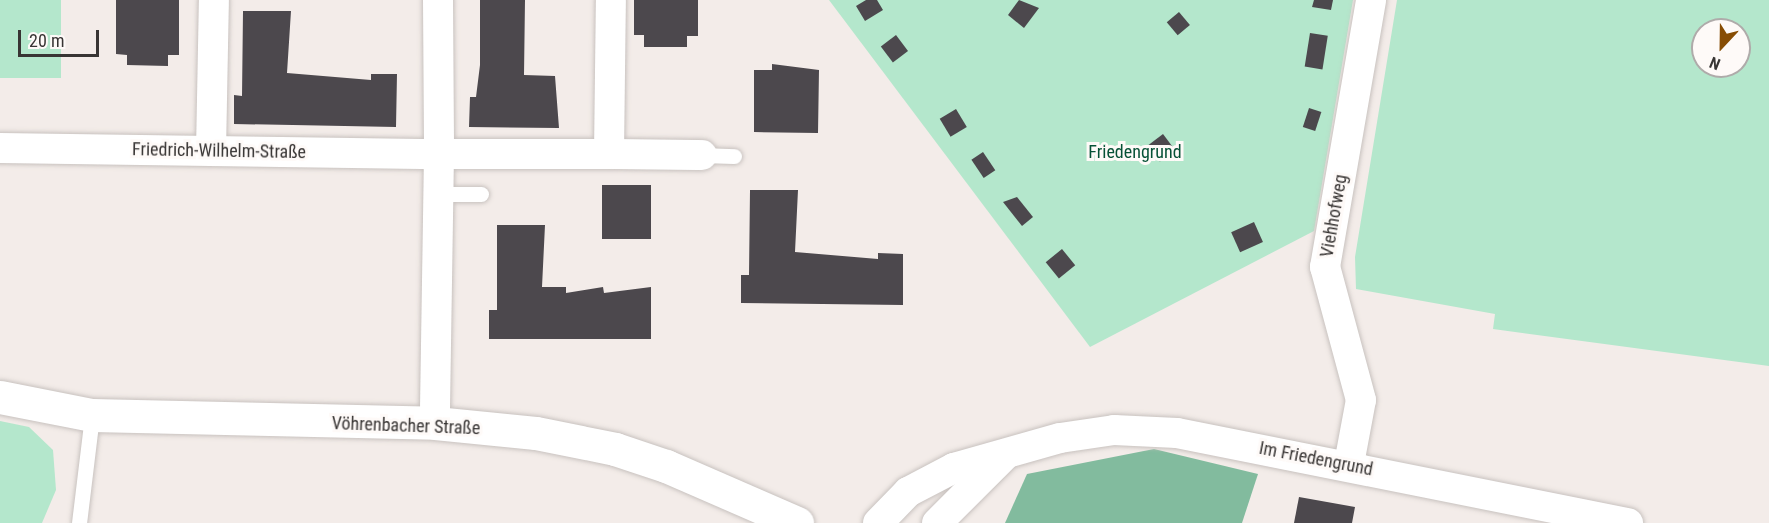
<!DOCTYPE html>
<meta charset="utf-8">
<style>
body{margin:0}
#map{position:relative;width:1769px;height:523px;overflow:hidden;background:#f3ece9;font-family:"Roboto Condensed",sans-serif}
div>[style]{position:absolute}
.green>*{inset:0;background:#b4e7cc;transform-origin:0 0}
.forest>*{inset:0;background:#82bb9e}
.building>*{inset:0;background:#4c484d;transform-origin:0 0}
.roads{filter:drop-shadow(0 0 2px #c8c2bf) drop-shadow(0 0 2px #c8c2bf)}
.service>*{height:15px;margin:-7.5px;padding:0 7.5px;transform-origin:7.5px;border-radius:7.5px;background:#fff}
.minor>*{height:30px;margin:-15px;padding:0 15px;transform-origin:15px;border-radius:15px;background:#fff}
.tertiary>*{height:33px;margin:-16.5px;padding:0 16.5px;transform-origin:16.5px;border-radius:16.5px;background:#fff}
span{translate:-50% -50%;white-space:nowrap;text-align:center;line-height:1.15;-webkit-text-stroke:6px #fefaf8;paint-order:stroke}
.street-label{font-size:18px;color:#383534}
.park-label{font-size:18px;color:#065136}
.north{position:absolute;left:1691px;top:18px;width:60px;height:60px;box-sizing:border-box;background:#fefaf8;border:2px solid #afabaa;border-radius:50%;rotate:202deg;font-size:16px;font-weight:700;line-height:24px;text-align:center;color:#383534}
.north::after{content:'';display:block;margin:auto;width:21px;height:27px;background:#874d04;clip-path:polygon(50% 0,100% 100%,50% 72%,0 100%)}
.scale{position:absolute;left:18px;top:30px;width:81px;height:27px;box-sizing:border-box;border:3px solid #383534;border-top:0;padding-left:8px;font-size:18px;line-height:21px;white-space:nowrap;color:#383534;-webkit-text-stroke:4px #fefaf8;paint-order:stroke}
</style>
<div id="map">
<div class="green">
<i style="left:0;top:0;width:61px;height:78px"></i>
<i style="clip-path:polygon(829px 0,1353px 0,1314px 231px,1090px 347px)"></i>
<i style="clip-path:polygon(evenodd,1397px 0,1769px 0,1769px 366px,1493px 329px,1495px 314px,1356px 289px,1355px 257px,1397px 0,1703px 30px,1739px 30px,1739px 66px,1703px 66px,1703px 30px)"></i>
<i style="clip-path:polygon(0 421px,29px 427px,53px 450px,56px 490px,42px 523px,0 523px)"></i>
</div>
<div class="forest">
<i style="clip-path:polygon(1154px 449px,1258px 474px,1242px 523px,1005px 523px,1027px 474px)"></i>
</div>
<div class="building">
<i style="clip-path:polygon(116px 0,179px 0,179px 55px,168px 55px,168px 66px,127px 65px,127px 55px,116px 54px)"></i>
<i style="clip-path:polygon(480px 0,525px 0,524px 75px,555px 76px,559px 128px,469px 127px,470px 97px,476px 97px,480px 65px)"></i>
<i style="clip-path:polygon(634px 0,698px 0,698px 36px,687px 36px,687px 47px,644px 47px,644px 35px,634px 35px)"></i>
<i style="clip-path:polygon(866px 0,877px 0,883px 10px,865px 21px,856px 6px)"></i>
<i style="clip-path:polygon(1019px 0,1039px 8px,1024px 28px,1008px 15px)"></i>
<i style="clip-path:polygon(1314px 0,1333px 0,1331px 10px,1312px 7px)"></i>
<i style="clip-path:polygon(243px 11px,291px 11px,287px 73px,371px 80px,371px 74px,397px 74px,396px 127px,234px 124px,234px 95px,242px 96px)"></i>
<i style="left:1179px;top:12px;width:17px;height:16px;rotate:50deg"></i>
<i style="left:1310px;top:33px;width:18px;height:34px;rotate:9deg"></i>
<i style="left:896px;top:35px;width:20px;height:19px;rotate:53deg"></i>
<i style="clip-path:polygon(772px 64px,819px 70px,818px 133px,754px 132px,754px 70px,772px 70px)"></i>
<i style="left:1309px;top:108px;width:13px;height:20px;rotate:18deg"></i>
<i style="left:956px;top:109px;width:21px;height:19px;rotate:59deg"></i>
<i style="left:1163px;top:134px;width:20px;height:19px;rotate:53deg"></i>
<i style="left:983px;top:152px;width:22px;height:14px;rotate:56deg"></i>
<i style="left:602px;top:185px;width:49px;height:54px"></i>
<i style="clip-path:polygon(750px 190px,798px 190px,795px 252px,878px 259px,878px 253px,903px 254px,903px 305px,741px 303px,741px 275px,749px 275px)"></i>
<i style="clip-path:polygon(1017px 197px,1033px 217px,1022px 226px,1003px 202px)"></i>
<i style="left:1254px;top:222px;width:22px;height:25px;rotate:66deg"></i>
<i style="clip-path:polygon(497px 225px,545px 225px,542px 287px,566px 287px,566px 293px,603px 287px,604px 293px,651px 287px,651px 339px,489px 339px,489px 310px,497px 310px)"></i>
<i style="left:1062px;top:249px;width:21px;height:21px;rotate:51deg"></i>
<i style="clip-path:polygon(1299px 497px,1355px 507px,1352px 523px,1294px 523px)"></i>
</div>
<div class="roads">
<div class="service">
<i style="left:702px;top:155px;width:32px;rotate:2deg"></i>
<i style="left:439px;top:194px;width:42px"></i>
<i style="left:79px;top:523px;width:109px;rotate:-83.1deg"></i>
</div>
<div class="minor">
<i style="left:438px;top:0;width:154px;rotate:89.6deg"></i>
<i style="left:439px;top:154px;width:170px"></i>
<i style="left:609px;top:154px;width:154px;rotate:-89.3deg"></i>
<i style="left:0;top:148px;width:439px;rotate:0.8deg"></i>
<i style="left:439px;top:154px;width:269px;rotate:90.9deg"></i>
<i style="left:211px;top:151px;width:151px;rotate:-88.9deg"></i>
<i style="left:609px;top:154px;width:93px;rotate:0.6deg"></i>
<i style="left:1349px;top:464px;width:65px;rotate:-79.4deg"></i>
<i style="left:1361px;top:400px;width:138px;rotate:-105.1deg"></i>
<i style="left:1325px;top:267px;width:271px;rotate:-80.2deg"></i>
<i style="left:878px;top:523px;width:43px;rotate:-45.9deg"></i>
<i style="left:908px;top:492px;width:52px;rotate:-27.6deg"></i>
<i style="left:954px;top:468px;width:110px;rotate:-15.8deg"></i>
<i style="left:1060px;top:438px;width:55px;rotate:-8.4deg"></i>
<i style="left:1114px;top:430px;width:63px;rotate:2.7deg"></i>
<i style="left:1177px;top:433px;width:460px;rotate:11.3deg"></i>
<i style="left:937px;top:523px;width:95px;rotate:-45deg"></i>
</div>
<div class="tertiary">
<i style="left:0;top:397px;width:94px;rotate:11.1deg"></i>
<i style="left:92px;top:415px;width:343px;rotate:1.3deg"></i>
<i style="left:435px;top:423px;width:101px;rotate:5.7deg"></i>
<i style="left:536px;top:433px;width:81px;rotate:11.4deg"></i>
<i style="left:615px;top:449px;width:54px;rotate:18.4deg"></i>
<i style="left:666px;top:466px;width:143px;rotate:23.5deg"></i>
</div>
</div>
<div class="street-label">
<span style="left:219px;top:151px;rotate:1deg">Friedrich-Wilhelm-Straße</span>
<span style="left:1334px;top:216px;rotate:-80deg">Viehhofweg</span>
<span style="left:406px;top:426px;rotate:2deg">Vöhrenbacher Straße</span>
<span style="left:1316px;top:459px;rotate:11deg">Im Friedengrund</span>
</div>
<div class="park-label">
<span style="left:1135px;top:152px">Friedengrund</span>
</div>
<div class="north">N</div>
<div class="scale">20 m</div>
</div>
